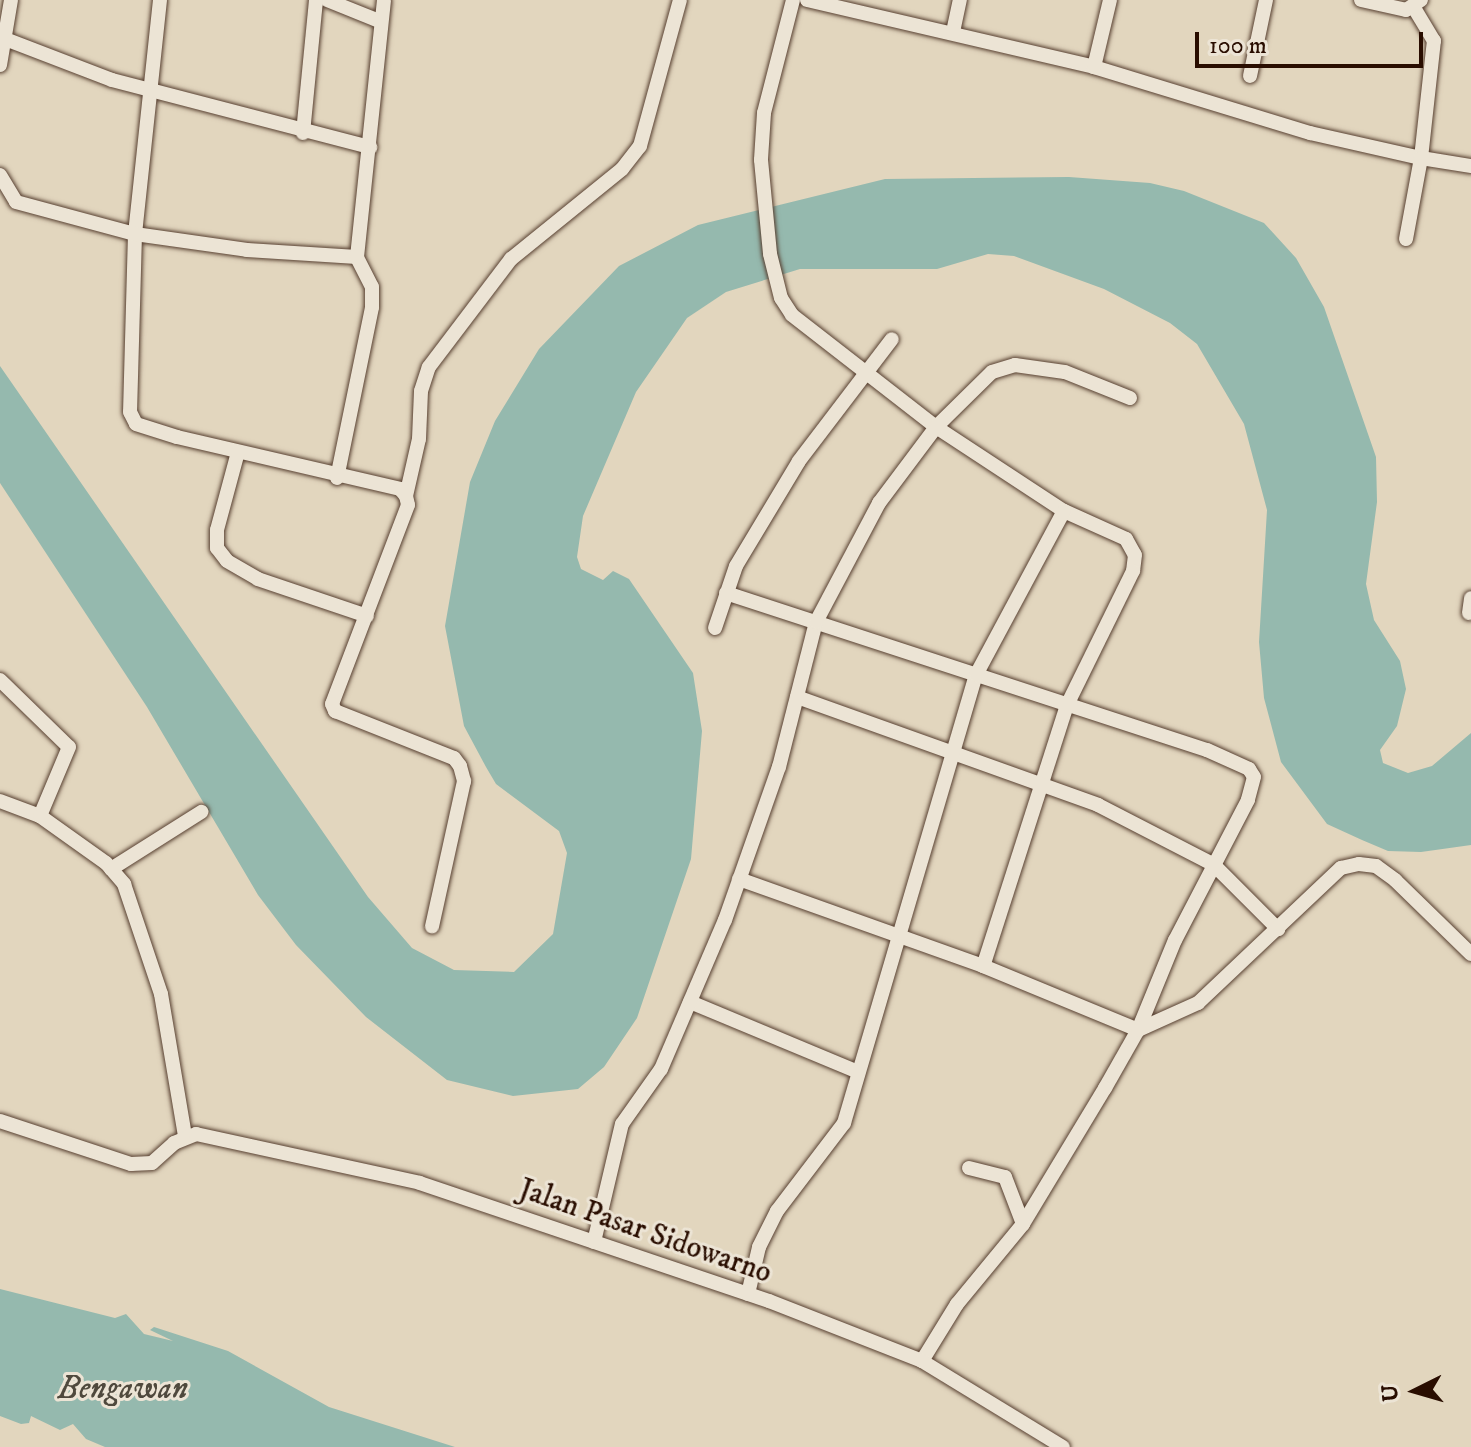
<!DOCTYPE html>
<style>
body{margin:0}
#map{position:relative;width:1471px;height:1447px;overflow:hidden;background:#e2d6be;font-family:"IM FELL DW Pica",serif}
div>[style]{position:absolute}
.water>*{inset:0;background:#95b9ae}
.roads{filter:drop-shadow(0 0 2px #573f30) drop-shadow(0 0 2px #573f30)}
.street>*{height:14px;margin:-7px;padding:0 7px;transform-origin:7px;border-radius:7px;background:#ece4d5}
span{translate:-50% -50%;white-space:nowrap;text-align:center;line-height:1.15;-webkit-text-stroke:6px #ece4d5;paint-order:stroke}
.street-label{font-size:30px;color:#290d00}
.water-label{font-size:32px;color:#4f493d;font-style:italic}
.north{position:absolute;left:1375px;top:1351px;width:80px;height:80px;-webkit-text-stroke:6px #ece4d5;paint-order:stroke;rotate:265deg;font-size:22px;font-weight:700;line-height:32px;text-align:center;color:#290d00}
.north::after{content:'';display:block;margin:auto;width:28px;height:36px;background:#290d00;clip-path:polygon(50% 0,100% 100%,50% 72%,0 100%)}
.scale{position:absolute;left:1195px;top:32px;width:228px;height:36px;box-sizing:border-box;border:4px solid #290d00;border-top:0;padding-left:10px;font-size:24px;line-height:28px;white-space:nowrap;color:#290d00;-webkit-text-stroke:6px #ece4d5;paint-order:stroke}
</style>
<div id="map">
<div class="water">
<i style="clip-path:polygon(1069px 177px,1150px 183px,1184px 191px,1264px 223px,1296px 258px,1324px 307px,1376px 457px,1377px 502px,1366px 584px,1374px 620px,1400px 661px,1406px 689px,1397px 726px,1380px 750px,1383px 763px,1408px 773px,1432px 766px,1471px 733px,1471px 845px,1421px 852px,1388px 851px,1362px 840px,1327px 824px,1281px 762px,1264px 698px,1259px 642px,1267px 510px,1244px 424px,1197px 344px,1170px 323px,1104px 289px,1014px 256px,988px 254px,937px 269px,800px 269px,726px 292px,687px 318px,636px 392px,583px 516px,577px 557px,581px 569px,603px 580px,613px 571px,629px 579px,693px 673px,702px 731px,691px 859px,637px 1018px,604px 1067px,578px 1089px,513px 1096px,447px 1080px,366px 1017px,296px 945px,258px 895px,147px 707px,0 483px,0 366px,368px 897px,412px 948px,454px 970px,514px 972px,553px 934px,567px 853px,559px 831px,496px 784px,486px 767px,464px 726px,445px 626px,470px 482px,495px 421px,539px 349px,619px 266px,698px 225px,885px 179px)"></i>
<i style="clip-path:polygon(0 1289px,115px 1318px,126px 1314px,144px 1334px,173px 1341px,150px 1330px,154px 1327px,228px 1351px,329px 1407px,455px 1447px,105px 1447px,86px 1439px,73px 1424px,60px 1430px,31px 1416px,29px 1423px,21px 1424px,0 1416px)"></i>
</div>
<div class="roads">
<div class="street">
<i style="left:160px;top:0;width:235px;rotate:96.1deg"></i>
<i style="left:135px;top:234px;width:178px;rotate:91.6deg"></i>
<i style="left:130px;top:412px;width:13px;rotate:63deg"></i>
<i style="left:136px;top:424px;width:43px;rotate:17.6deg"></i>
<i style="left:177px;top:437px;width:229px;rotate:13.1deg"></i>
<i style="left:400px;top:489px;width:9px;rotate:49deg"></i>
<i style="left:406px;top:496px;width:9px;rotate:77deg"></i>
<i style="left:408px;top:505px;width:213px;rotate:110.9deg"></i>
<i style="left:332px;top:704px;width:8px;rotate:67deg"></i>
<i style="left:335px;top:711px;width:128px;rotate:21.6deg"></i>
<i style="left:454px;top:758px;width:10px;rotate:53deg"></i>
<i style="left:460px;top:766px;width:16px;rotate:75deg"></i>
<i style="left:464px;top:781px;width:149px;rotate:102.4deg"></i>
<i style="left:327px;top:0;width:56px;rotate:22deg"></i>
<i style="left:793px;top:0;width:117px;rotate:104.4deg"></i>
<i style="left:764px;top:113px;width:47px;rotate:93.7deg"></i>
<i style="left:761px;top:160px;width:94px;rotate:84.5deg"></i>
<i style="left:770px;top:254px;width:45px;rotate:76deg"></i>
<i style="left:781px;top:298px;width:20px;rotate:57deg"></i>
<i style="left:792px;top:315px;width:182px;rotate:37.9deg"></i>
<i style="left:936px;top:427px;width:153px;rotate:33.3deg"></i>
<i style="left:1064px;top:511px;width:68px;rotate:24.3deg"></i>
<i style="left:1126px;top:539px;width:18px;rotate:61deg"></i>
<i style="left:1135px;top:555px;width:16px;rotate:97deg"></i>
<i style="left:1133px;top:571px;width:149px;rotate:116.2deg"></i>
<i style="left:1067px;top:705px;width:274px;rotate:107.8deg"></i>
<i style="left:807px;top:0;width:295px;rotate:13.1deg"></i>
<i style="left:1094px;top:67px;width:226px;rotate:17deg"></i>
<i style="left:1310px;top:133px;width:114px;rotate:12.7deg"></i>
<i style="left:1421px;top:158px;width:118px;rotate:-83.7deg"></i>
<i style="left:1434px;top:41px;width:39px;rotate:-121deg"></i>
<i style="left:1361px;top:0;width:46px;rotate:12.5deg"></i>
<i style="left:1406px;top:10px;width:18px;rotate:-34deg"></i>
<i style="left:953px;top:32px;width:33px;rotate:-78deg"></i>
<i style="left:0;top:37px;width:120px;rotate:21deg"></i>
<i style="left:112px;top:80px;width:267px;rotate:14.6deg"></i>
<i style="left:0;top:65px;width:66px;rotate:-80.4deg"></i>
<i style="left:1094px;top:67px;width:69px;rotate:-76.6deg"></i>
<i style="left:1250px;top:76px;width:78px;rotate:-78.1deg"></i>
<i style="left:303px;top:133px;width:134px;rotate:-84.4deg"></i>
<i style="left:0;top:175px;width:31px;rotate:59deg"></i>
<i style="left:16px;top:202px;width:123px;rotate:15.1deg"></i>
<i style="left:135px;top:234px;width:113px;rotate:8.1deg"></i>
<i style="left:247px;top:250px;width:110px;rotate:3.6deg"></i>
<i style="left:1406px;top:239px;width:82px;rotate:-79.5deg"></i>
<i style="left:1421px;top:158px;width:51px;rotate:9.1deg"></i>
<i style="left:238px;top:452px;width:81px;rotate:105.1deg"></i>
<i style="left:217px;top:530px;width:18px;rotate:90deg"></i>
<i style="left:217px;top:548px;width:16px;rotate:52deg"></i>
<i style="left:227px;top:561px;width:36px;rotate:30deg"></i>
<i style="left:258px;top:579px;width:115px;rotate:18.7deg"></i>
<i style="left:337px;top:478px;width:175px;rotate:-78.4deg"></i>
<i style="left:372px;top:307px;width:20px;rotate:-90deg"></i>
<i style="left:372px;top:287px;width:34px;rotate:-117deg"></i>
<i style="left:357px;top:257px;width:258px;rotate:-84deg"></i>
<i style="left:406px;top:496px;width:58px;rotate:-77.2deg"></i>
<i style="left:419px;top:439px;width:48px;rotate:-87.6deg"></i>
<i style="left:421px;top:391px;width:25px;rotate:-72deg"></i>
<i style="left:429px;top:367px;width:136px;rotate:-52.8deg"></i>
<i style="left:511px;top:259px;width:143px;rotate:-39deg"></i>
<i style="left:622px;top:169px;width:29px;rotate:-52deg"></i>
<i style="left:640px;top:146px;width:151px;rotate:-74.7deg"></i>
<i style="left:726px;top:593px;width:506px;rotate:18.08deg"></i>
<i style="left:1207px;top:750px;width:46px;rotate:24.3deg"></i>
<i style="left:1249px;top:769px;width:9px;rotate:58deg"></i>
<i style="left:1254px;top:777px;width:24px;rotate:105deg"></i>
<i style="left:1248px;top:800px;width:158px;rotate:117.5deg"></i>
<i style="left:1175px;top:940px;width:97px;rotate:112.3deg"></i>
<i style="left:1138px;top:1030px;width:67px;rotate:119.6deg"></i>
<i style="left:1105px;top:1088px;width:159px;rotate:121.1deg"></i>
<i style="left:1023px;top:1224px;width:104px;rotate:129.5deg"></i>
<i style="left:957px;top:1304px;width:67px;rotate:121.6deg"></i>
<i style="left:1469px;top:613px;width:15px;rotate:-82deg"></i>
<i style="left:715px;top:628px;width:65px;rotate:-71.3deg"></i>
<i style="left:736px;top:566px;width:122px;rotate:-59deg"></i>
<i style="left:799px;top:461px;width:153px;rotate:-52.7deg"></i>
<i style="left:0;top:680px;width:96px;rotate:44.2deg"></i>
<i style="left:69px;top:747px;width:75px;rotate:112.8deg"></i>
<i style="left:797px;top:697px;width:320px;rotate:19.7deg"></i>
<i style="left:1098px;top:805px;width:131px;rotate:27.3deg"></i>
<i style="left:1214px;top:865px;width:91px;rotate:45deg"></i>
<i style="left:0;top:801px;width:43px;rotate:20.6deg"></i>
<i style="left:40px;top:816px;width:81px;rotate:35.5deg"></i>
<i style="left:106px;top:863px;width:28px;rotate:49deg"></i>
<i style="left:124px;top:884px;width:116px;rotate:71.4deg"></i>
<i style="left:161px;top:994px;width:144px;rotate:80.4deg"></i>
<i style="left:111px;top:869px;width:107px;rotate:-32.3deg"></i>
<i style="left:739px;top:879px;width:259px;rotate:19.6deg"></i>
<i style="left:983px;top:966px;width:168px;rotate:22.4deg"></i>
<i style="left:1138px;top:1030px;width:66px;rotate:-24.2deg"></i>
<i style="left:1198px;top:1003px;width:197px;rotate:-43.4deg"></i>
<i style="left:1341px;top:868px;width:18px;rotate:-13deg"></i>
<i style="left:1359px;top:864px;width:17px;rotate:7deg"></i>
<i style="left:1376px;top:866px;width:24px;rotate:36deg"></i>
<i style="left:1395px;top:880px;width:106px;rotate:44.2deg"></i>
<i style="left:690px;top:1002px;width:182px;rotate:22.6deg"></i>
<i style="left:0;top:1121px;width:138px;rotate:18.2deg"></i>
<i style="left:131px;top:1164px;width:21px;rotate:-3deg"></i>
<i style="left:152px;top:1163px;width:30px;rotate:-42deg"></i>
<i style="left:174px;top:1143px;width:24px;rotate:-22deg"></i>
<i style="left:196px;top:1134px;width:229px;rotate:12.3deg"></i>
<i style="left:420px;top:1183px;width:368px;rotate:18.7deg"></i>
<i style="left:769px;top:1301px;width:164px;rotate:21.4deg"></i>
<i style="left:922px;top:1361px;width:165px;rotate:31.4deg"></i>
<i style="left:969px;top:1168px;width:37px;rotate:14deg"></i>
<i style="left:1005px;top:1177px;width:50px;rotate:69deg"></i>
<i style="left:594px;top:1242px;width:121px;rotate:-76.7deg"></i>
<i style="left:622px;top:1124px;width:67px;rotate:-54.7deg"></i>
<i style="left:661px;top:1069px;width:162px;rotate:-66.8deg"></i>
<i style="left:725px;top:920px;width:162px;rotate:-70.6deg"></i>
<i style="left:779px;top:767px;width:150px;rotate:-75.7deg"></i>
<i style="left:816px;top:622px;width:135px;rotate:-62.1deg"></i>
<i style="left:879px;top:503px;width:95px;rotate:-53.1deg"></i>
<i style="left:936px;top:427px;width:78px;rotate:-44.5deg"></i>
<i style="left:992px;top:372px;width:24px;rotate:-17deg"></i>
<i style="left:1015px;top:365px;width:50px;rotate:8deg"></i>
<i style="left:1065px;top:372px;width:70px;rotate:21.8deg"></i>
<i style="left:748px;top:1294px;width:48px;rotate:-76.8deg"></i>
<i style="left:759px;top:1247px;width:40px;rotate:-63.4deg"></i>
<i style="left:777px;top:1211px;width:111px;rotate:-52.7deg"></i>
<i style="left:844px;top:1123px;width:467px;rotate:-73.6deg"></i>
<i style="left:976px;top:675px;width:186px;rotate:-61.8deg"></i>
</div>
</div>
<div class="street-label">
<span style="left:645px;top:1232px;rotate:19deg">Jalan Pasar Sidowarno</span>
</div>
<div class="water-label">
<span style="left:123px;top:1389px">Bengawan</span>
</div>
<div class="north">U</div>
<div class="scale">100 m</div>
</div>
